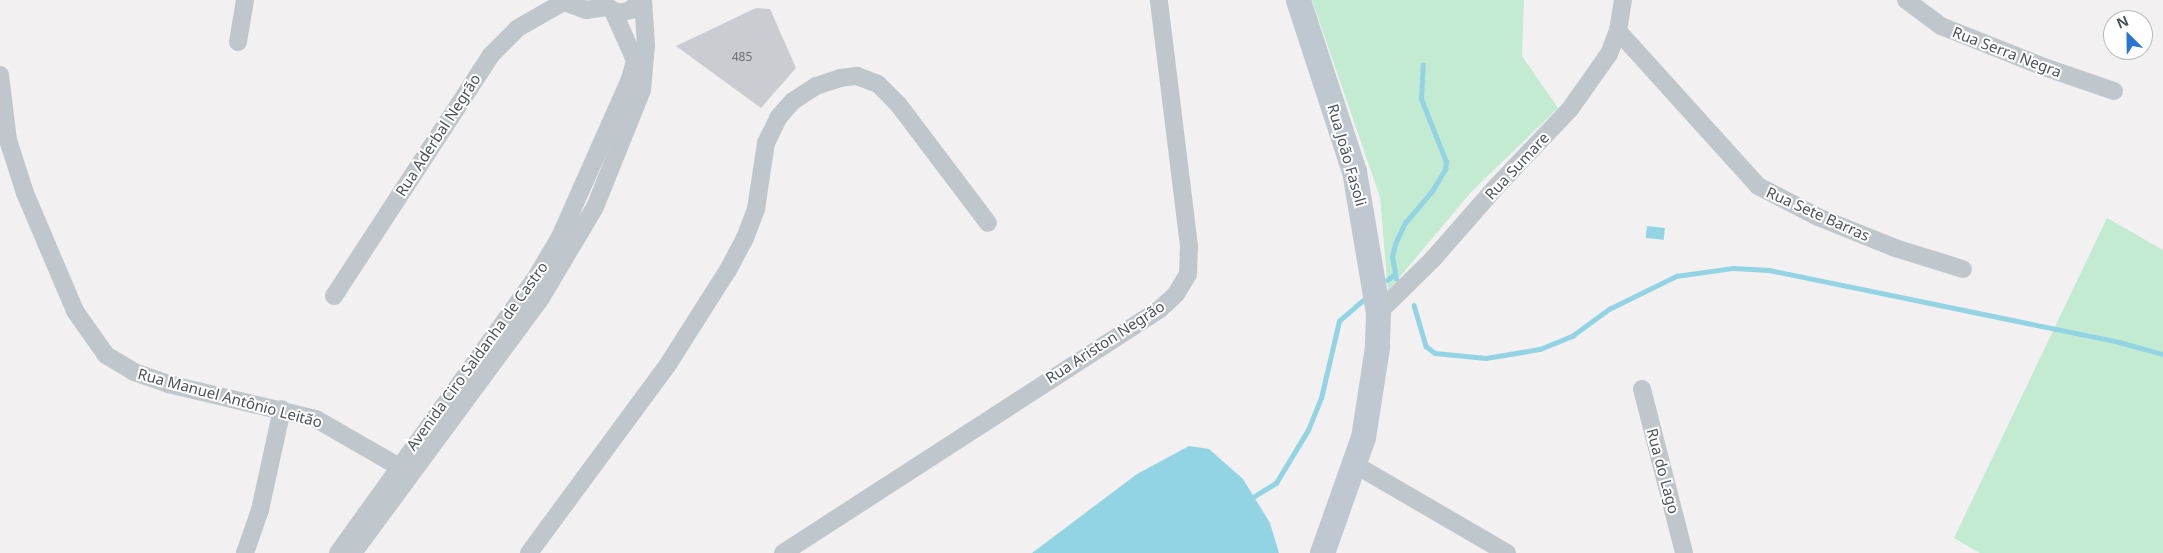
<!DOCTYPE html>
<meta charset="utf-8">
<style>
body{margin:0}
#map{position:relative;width:2163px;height:553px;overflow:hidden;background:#f2f0f0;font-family:"Noto Sans",sans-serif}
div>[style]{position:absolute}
.green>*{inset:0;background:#c2ebd2}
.water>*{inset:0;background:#93d4e4;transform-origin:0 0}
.stream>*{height:4.5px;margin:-2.25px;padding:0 2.25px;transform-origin:2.25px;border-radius:2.25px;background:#93d4e4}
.building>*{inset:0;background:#caccd1}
.minor>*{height:18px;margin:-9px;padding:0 9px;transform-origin:9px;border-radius:9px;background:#bfc7cd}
.secondary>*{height:25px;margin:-12.5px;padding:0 12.5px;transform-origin:12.5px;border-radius:12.5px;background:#bfc8d1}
span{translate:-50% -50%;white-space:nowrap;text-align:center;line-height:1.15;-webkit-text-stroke:4px #fff;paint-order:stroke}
.number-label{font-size:12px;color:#697178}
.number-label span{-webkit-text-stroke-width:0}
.street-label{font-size:15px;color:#49535b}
.north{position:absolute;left:2103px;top:10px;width:50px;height:50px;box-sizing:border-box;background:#fff;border:1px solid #b6babd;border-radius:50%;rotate:337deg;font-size:14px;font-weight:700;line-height:20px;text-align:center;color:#49535b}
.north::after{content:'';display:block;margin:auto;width:18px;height:22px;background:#2a74d2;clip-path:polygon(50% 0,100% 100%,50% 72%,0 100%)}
</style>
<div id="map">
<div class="green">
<i style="clip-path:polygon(1312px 0,1524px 0,1522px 56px,1558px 108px,1472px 191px,1388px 291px,1380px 197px)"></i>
<i style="clip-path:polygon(2107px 218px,2163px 250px,2163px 553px,1980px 553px,1954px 538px)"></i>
</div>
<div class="water">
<i style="left:1647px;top:226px;width:18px;height:12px;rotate:6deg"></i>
<i style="clip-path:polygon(1189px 446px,1209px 449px,1243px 479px,1270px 523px,1279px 553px,1032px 553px,1137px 474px)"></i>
</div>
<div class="stream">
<i style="left:1396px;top:279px;width:22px;rotate:-100deg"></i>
<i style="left:1392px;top:257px;width:13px;rotate:-77deg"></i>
<i style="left:1395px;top:244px;width:23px;rotate:-65deg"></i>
<i style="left:1405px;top:223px;width:42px;rotate:-49.8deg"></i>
<i style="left:1432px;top:191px;width:26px;rotate:-59deg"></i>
<i style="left:1445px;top:169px;width:7px;rotate:-82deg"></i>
<i style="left:1446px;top:162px;width:68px;rotate:-111.6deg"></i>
<i style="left:1421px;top:99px;width:34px;rotate:-87deg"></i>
<i style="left:1387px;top:280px;width:9px;rotate:-36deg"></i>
<i style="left:1414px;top:305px;width:43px;rotate:73.7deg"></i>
<i style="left:1426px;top:346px;width:11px;rotate:38deg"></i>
<i style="left:1435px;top:353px;width:51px;rotate:5.6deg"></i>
<i style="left:1486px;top:358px;width:55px;rotate:-9.5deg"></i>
<i style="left:1540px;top:349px;width:35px;rotate:-22deg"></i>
<i style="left:1572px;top:336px;width:46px;rotate:-36.1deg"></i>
<i style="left:1609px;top:309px;width:75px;rotate:-26.2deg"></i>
<i style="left:1676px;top:276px;width:58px;rotate:-8deg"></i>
<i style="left:1733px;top:268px;width:36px;rotate:3deg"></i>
<i style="left:1769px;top:270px;width:357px;rotate:11.6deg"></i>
<i style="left:2119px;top:342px;width:46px;rotate:15.3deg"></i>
<i style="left:1250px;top:499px;width:31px;rotate:-32deg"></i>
<i style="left:1276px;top:483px;width:62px;rotate:-58.9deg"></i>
<i style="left:1308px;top:430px;width:35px;rotate:-68deg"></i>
<i style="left:1321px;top:398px;width:79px;rotate:-76.8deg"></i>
<i style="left:1339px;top:321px;width:32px;rotate:-41deg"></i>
</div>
<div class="building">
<i style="clip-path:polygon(756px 8px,770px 9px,796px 68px,761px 108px,676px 46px)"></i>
</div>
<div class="minor">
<i style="left:603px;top:0;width:8px;rotate:60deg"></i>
<i style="left:607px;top:7px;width:13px;rotate:27deg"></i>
<i style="left:619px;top:13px;width:12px;rotate:-14deg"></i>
<i style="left:631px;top:10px;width:13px;rotate:-48deg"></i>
<i style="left:1906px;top:0;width:44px;rotate:36.6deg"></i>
<i style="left:1941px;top:26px;width:111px;rotate:21.7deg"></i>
<i style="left:2044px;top:67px;width:74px;rotate:18.9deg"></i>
<i style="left:564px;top:2px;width:23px;rotate:20deg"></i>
<i style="left:586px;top:10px;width:21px;rotate:-8deg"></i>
<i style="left:1618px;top:31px;width:209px;rotate:47.9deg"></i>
<i style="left:1758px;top:186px;width:68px;rotate:27.3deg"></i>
<i style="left:1818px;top:217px;width:83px;rotate:21.9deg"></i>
<i style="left:1895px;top:248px;width:71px;rotate:17.2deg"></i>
<i style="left:238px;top:42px;width:43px;rotate:-80.5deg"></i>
<i style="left:0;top:75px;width:65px;rotate:83deg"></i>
<i style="left:8px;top:140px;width:56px;rotate:72.2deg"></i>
<i style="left:25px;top:193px;width:128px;rotate:67deg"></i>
<i style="left:75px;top:311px;width:54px;rotate:54.8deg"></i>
<i style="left:106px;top:355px;width:33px;rotate:31deg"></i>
<i style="left:134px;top:372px;width:36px;rotate:19deg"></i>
<i style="left:168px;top:384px;width:152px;rotate:13.3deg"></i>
<i style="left:316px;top:419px;width:108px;rotate:29.9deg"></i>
<i style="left:334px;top:296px;width:288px;rotate:-56.9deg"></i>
<i style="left:491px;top:55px;width:38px;rotate:-45deg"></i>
<i style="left:518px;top:28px;width:56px;rotate:-29.7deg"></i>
<i style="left:1378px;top:313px;width:77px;rotate:-44.5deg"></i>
<i style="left:1433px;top:259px;width:97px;rotate:-48.8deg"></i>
<i style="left:1497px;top:186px;width:106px;rotate:-46.5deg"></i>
<i style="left:1570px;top:109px;width:67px;rotate:-54.7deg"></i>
<i style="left:1609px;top:54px;width:25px;rotate:-69deg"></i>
<i style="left:1618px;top:31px;width:31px;rotate:-81deg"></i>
<i style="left:1642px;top:389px;width:169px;rotate:75.6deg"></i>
<i style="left:1354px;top:464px;width:177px;rotate:30.2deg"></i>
<i style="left:245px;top:553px;width:46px;rotate:-70.8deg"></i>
<i style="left:260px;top:510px;width:103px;rotate:-77.7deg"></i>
<i style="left:338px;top:553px;width:337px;rotate:-54.3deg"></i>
<i style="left:535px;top:279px;width:49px;rotate:-59.2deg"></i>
<i style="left:560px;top:237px;width:173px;rotate:-66.1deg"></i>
<i style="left:630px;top:79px;width:20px;rotate:-75deg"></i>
<i style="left:635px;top:60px;width:54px;rotate:-114.2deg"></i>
<i style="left:353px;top:553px;width:317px;rotate:-53.6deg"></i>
<i style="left:541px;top:298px;width:106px;rotate:-59.3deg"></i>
<i style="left:595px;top:207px;width:126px;rotate:-68.1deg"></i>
<i style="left:642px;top:90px;width:45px;rotate:-84.9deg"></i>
<i style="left:646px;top:45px;width:45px;rotate:-93.8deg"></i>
<i style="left:529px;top:553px;width:232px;rotate:-53.6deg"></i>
<i style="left:667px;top:366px;width:114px;rotate:-57.6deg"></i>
<i style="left:728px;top:270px;width:36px;rotate:-62deg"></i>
<i style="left:745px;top:238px;width:31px;rotate:-69deg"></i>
<i style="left:756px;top:209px;width:67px;rotate:-81.4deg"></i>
<i style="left:766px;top:143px;width:28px;rotate:-64deg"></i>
<i style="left:778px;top:118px;width:23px;rotate:-49deg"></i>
<i style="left:793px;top:101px;width:27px;rotate:-33deg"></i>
<i style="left:816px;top:86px;width:25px;rotate:-18deg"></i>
<i style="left:840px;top:78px;width:17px;rotate:-7deg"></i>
<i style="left:857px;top:76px;width:22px;rotate:21deg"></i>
<i style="left:878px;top:84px;width:28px;rotate:45deg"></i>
<i style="left:898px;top:104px;width:149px;rotate:52.9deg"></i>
<i style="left:783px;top:553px;width:449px;rotate:-32.9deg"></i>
<i style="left:1160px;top:309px;width:22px;rotate:-43deg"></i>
<i style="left:1176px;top:294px;width:23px;rotate:-59deg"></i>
<i style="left:1188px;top:274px;width:28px;rotate:-88deg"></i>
<i style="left:1189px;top:246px;width:248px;rotate:-97deg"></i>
</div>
<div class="secondary">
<i style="left:1298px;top:0;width:180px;rotate:71.9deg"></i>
<i style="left:1354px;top:171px;width:144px;rotate:80.4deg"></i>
<i style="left:1378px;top:313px;width:34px;rotate:92deg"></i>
<i style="left:1377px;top:347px;width:91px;rotate:98.8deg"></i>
<i style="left:1363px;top:437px;width:123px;rotate:109.5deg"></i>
</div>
<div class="number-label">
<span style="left:742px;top:57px">485</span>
</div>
<div class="street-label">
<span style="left:2007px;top:52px;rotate:21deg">Rua Serra Negra</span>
<span style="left:438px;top:135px;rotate:-57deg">Rua Aderbal Negrão</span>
<span style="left:1347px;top:155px;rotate:74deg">Rua João Fasoli</span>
<span style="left:1517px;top:166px;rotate:-47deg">Rua Sumare</span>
<span style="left:1818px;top:214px;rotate:24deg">Rua Sete Barras</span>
<span style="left:1105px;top:342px;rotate:-33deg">Rua Ariston Negrão</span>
<span style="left:477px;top:356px;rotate:-54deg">Avenida Ciro Saldanha de Castro</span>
<span style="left:230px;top:398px;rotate:15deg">Rua Manuel Antônio Leitão</span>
<span style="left:1663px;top:471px;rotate:75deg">Rua do Lago</span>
</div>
<div class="north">N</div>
</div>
